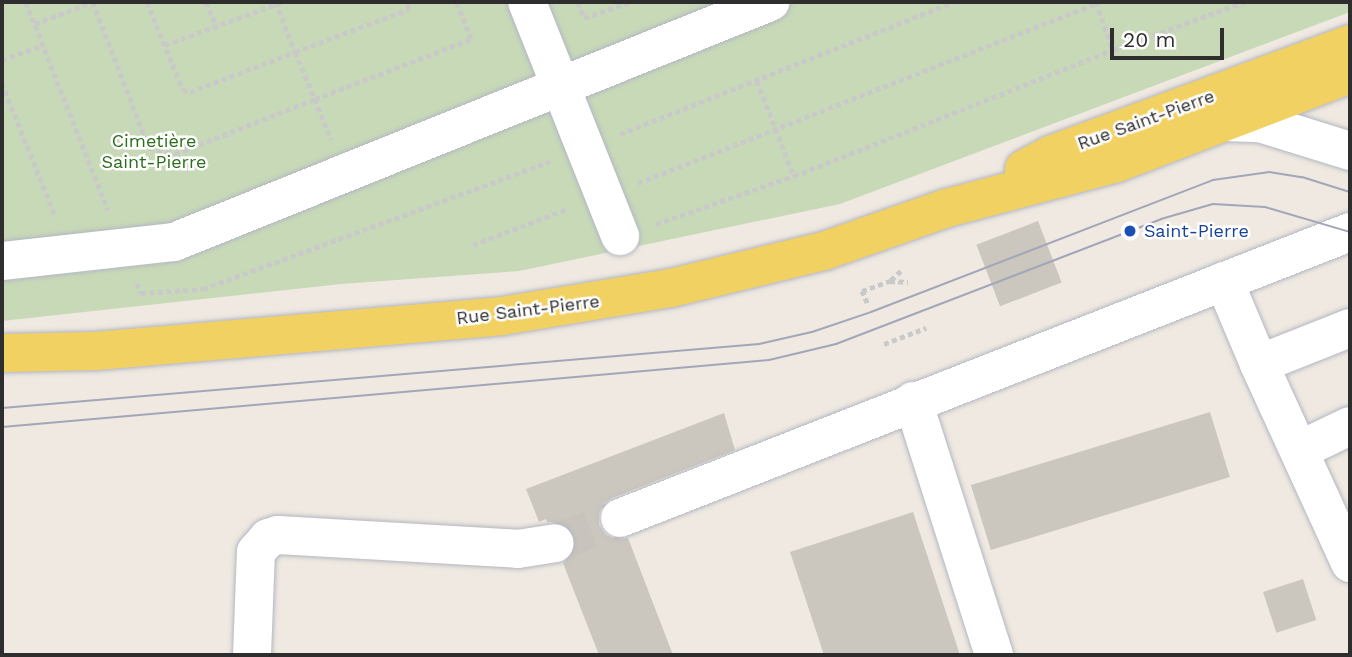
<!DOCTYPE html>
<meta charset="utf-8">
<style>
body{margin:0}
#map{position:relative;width:1352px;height:657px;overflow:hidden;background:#efe9e1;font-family:"Work Sans",sans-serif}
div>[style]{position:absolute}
.cemetery>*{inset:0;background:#c8d9b8}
.building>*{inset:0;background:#cbc7bf;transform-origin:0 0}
.minor-tunnel>*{height:38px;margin-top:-19px;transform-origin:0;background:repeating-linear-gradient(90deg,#c8c4bd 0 38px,transparent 0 57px)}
.path>*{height:4.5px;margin-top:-2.25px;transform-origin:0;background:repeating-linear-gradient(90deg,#c9c9c9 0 5px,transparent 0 8.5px)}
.roads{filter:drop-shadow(0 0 2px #b4b7c1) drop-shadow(0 0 2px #b4b7c1)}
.minor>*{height:38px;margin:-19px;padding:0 19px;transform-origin:19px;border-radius:19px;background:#fff}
.major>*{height:38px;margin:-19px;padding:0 19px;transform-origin:19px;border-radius:19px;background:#f2d163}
.tram>*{height:2px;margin:-1px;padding:0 1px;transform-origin:1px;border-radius:1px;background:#a3a6b8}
.dots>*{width:19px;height:19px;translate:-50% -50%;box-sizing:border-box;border:4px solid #fff;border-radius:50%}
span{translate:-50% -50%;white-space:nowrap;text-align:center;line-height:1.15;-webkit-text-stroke:5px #fff;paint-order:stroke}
.street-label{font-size:18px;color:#2e2e2e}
.park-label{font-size:18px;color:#2c6e1b}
.transit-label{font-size:18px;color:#164399}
.left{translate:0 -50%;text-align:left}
.frame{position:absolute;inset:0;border:4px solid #2e2e2e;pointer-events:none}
.scale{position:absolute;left:1110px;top:28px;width:114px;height:32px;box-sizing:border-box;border:4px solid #2e2e2e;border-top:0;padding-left:9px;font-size:21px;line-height:24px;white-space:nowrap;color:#2e2e2e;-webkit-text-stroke:5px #fff;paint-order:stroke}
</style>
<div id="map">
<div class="cemetery">
<i style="clip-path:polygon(2px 2px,1350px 2px,1350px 12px,840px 204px,519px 271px,341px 284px,2px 321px)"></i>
</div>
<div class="building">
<i style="left:1038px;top:221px;width:66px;height:66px;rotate:69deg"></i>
<i style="left:1210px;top:412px;width:68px;height:250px;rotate:73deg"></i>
<i style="clip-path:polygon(724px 413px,735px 450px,612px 498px,603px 504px,599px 514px,599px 525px,606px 535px,616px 539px,628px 538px,673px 655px,599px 655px,563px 563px,575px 551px,576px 539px,571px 529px,563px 523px,547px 522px,546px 519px,539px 522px,526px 489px)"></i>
<i style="clip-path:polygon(913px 512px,960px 655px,824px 655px,790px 552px)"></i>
<i style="left:1303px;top:579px;width:43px;height:42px;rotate:72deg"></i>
</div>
<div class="minor-tunnel">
<i style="left:555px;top:543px;width:70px;rotate:-21deg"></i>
</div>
<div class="path">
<i style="left:26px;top:2px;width:224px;rotate:68.5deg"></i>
<i style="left:93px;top:2px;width:156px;rotate:69deg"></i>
<i style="left:149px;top:148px;width:27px;rotate:13deg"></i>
<i style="left:175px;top:154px;width:150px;rotate:-21.4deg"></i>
<i style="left:315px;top:99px;width:44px;rotate:68.7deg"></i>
<i style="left:147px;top:2px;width:95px;rotate:67.8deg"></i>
<i style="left:183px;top:90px;width:7px;rotate:16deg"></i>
<i style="left:190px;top:92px;width:112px;rotate:-20.9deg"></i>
<i style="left:295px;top:52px;width:51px;rotate:66.9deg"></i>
<i style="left:315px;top:99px;width:167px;rotate:-21deg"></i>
<i style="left:471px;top:39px;width:40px;rotate:-112deg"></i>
<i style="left:206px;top:2px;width:26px;rotate:67deg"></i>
<i style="left:276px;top:2px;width:53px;rotate:69.2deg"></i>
<i style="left:295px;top:52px;width:122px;rotate:-20.7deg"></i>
<i style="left:409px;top:9px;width:8px;rotate:-113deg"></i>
<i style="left:578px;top:2px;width:17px;rotate:69deg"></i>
<i style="left:584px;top:18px;width:50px;rotate:-18.8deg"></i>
<i style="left:1096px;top:2px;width:51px;rotate:70.5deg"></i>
<i style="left:1113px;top:50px;width:140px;rotate:-20.1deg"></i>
<i style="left:35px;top:24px;width:61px;rotate:-21.1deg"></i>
<i style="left:165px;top:45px;width:125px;rotate:-20.2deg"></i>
<i style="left:2px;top:60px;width:44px;rotate:-20.1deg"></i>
<i style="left:757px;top:81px;width:102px;rotate:68.7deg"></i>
<i style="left:2px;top:83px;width:145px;rotate:68.2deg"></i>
<i style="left:620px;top:134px;width:359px;rotate:-21.6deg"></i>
<i style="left:638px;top:183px;width:495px;rotate:-21.4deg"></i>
<i style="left:656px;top:224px;width:146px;rotate:-19.2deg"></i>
<i style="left:794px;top:176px;width:343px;rotate:-21.6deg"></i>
<i style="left:1175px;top:232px;width:12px;rotate:-24deg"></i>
<i style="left:473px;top:245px;width:101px;rotate:-21deg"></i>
<i style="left:891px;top:280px;width:16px;rotate:-43deg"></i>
<i style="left:137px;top:283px;width:11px;rotate:68deg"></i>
<i style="left:141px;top:293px;width:62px;rotate:-3.7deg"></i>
<i style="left:203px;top:289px;width:370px;rotate:-20.2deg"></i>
<i style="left:867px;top:303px;width:13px;rotate:-113deg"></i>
<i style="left:862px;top:291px;width:30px;rotate:-20deg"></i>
<i style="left:890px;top:281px;width:18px;rotate:3deg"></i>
<i style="left:884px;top:344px;width:45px;rotate:-20.9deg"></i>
</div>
<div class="roads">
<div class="minor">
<i style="left:527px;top:2px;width:252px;rotate:68.3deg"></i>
<i style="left:1225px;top:122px;width:35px;rotate:2deg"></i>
<i style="left:1260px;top:123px;width:94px;rotate:17.3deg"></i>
<i style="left:2px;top:261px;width:173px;rotate:-6.3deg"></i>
<i style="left:174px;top:242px;width:643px;rotate:-21.93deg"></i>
<i style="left:1224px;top:281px;width:90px;rotate:67.1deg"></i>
<i style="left:1259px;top:364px;width:219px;rotate:65.4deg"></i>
<i style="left:1259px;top:364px;width:98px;rotate:-21.6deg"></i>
<i style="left:913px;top:401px;width:267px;rotate:72.3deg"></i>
<i style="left:1300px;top:450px;width:55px;rotate:-25.6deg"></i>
<i style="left:620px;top:518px;width:784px;rotate:-21.39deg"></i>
<i style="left:252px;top:655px;width:103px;rotate:-87.8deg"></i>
<i style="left:256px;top:552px;width:18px;rotate:-49deg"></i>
<i style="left:268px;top:538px;width:10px;rotate:-17deg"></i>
<i style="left:278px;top:535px;width:240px;rotate:3.3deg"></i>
<i style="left:518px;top:549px;width:37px;rotate:-9deg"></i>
</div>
<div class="major">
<i style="left:1024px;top:169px;width:30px;rotate:-28deg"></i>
<i style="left:1050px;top:155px;width:320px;rotate:-20.3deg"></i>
<i style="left:2px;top:353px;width:94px;rotate:-1.2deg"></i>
<i style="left:96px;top:351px;width:408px;rotate:-4.9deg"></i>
<i style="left:502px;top:316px;width:171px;rotate:-9.4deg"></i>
<i style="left:671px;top:288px;width:157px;rotate:-13.6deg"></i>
<i style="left:824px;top:251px;width:130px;rotate:-19.3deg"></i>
<i style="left:947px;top:208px;width:176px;rotate:-14.8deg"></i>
<i style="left:1117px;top:163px;width:249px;rotate:-20.9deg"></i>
</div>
</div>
<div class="tram">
<i style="left:2px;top:408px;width:760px;rotate:-4.83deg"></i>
<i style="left:759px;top:344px;width:54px;rotate:-12.8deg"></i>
<i style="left:812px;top:332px;width:62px;rotate:-18.7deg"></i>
<i style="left:871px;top:312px;width:367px;rotate:-21.1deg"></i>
<i style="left:1213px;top:180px;width:57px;rotate:-8.1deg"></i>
<i style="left:1269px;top:172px;width:33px;rotate:9deg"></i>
<i style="left:1302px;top:177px;width:50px;rotate:17.4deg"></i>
<i style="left:2px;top:427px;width:770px;rotate:-4.99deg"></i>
<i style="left:769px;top:360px;width:69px;rotate:-13.4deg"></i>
<i style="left:836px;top:344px;width:348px;rotate:-21deg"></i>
<i style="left:1161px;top:219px;width:54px;rotate:-16.1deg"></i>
<i style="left:1213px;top:204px;width:52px;rotate:3.3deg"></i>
<i style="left:1265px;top:207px;width:89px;rotate:16.4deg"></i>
</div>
<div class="dots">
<i style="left:1130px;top:231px;background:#1a4fb4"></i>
</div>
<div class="street-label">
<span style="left:1146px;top:120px;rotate:-20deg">Rue Saint-Pierre</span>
<span style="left:528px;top:310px;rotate:-7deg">Rue Saint-Pierre</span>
</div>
<div class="park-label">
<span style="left:154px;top:152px">Cimetière<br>Saint-Pierre</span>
</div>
<div class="transit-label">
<span class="left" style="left:1144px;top:231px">Saint-Pierre</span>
</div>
<div class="frame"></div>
<div class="scale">20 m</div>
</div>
